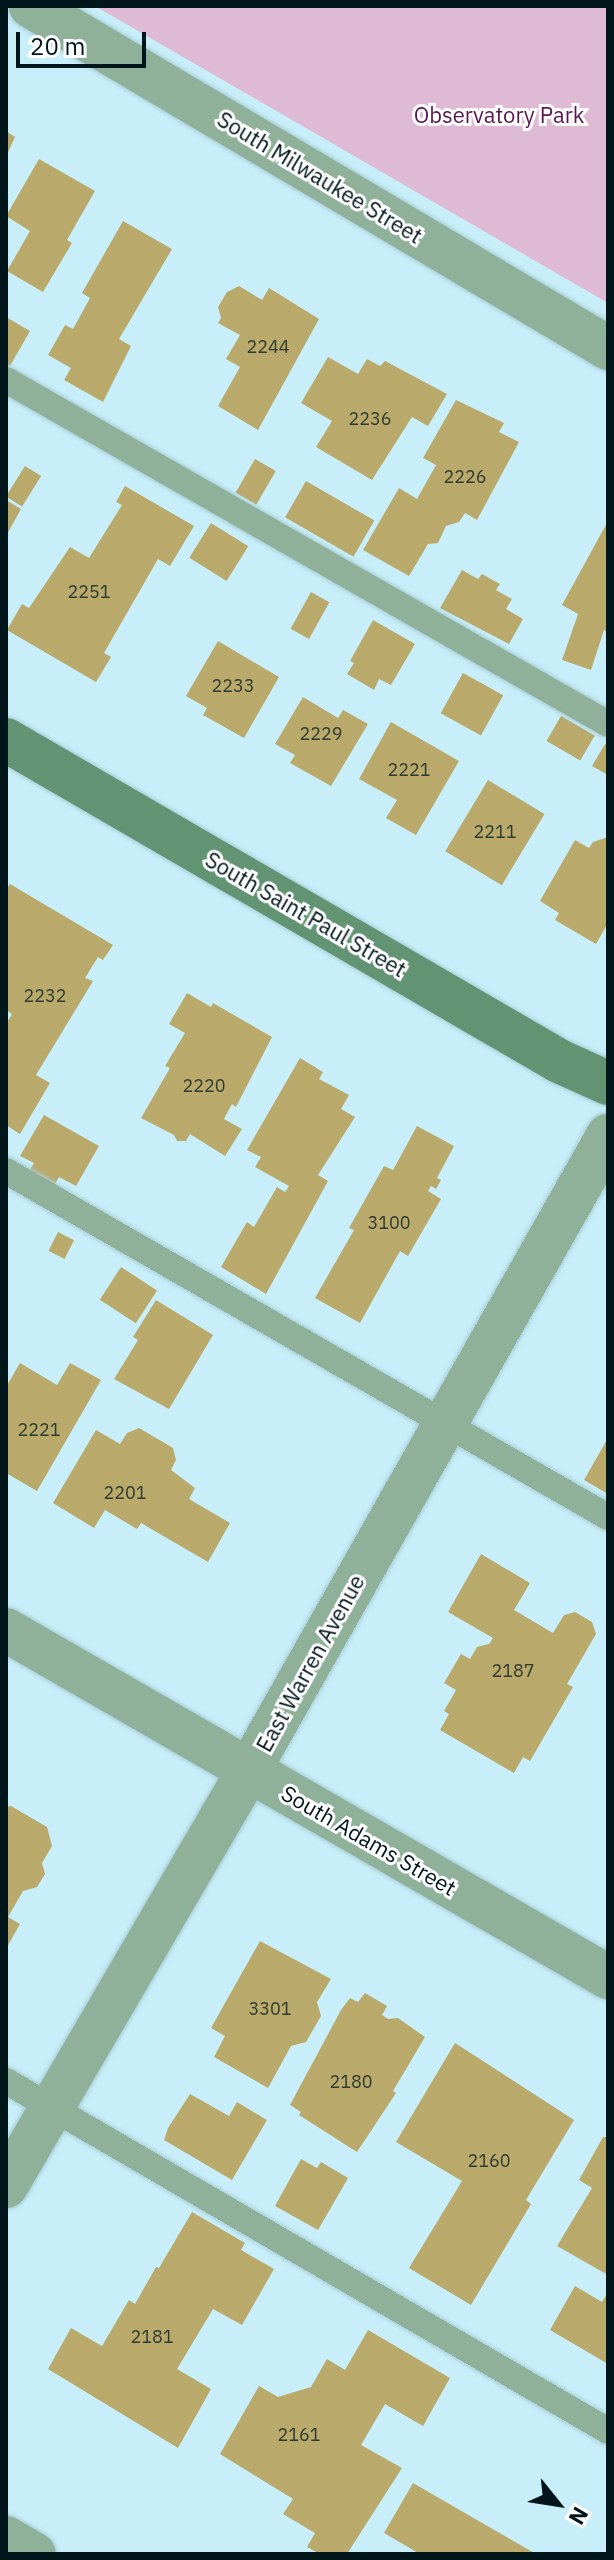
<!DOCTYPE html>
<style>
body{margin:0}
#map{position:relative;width:614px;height:2560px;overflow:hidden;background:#c8eff9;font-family:"IBM Plex Sans",sans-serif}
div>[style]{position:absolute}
.green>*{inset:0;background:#dfbad5}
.building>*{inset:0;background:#b9a96b;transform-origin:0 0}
.roads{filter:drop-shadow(0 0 2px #a8ccd5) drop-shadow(0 0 2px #a8ccd5)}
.lane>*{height:26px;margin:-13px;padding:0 13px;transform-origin:13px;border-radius:13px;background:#8fb099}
.street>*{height:44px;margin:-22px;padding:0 22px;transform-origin:22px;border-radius:22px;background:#8fb099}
.secondary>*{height:44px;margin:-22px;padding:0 22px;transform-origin:22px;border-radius:22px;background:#629474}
span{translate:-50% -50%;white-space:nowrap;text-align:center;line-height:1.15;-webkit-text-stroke:6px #fff;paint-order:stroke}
.number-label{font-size:18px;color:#2e3b2f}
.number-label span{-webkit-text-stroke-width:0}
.park-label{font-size:22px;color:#59194e}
.street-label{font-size:22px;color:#00161b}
.frame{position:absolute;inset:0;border:8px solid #00161b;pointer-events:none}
.north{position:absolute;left:518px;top:2464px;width:80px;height:80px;-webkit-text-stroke:6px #fff;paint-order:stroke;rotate:120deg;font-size:22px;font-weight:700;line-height:32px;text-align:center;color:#00161b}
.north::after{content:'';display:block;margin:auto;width:28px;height:36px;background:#00161b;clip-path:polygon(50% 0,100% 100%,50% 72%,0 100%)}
.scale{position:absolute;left:16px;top:32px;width:130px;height:36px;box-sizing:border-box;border:4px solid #00161b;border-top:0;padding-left:10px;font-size:24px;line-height:28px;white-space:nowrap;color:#00161b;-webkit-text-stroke:6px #fff;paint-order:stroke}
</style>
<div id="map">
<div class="green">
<i style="clip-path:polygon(95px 6px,608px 6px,608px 303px)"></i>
</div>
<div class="building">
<i style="clip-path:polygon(6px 131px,15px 137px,6px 157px)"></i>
<i style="clip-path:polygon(39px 159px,95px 191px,67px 240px,72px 243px,43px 292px,7px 271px,30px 231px,6px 216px)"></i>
<i style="clip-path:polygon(123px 221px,172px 249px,119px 339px,131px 346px,103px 402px,64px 380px,71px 368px,48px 355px,65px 325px,73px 329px,90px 298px,82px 293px)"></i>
<i style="clip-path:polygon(239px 286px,262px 300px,269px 288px,319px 319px,258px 430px,218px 406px,240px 367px,226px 359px,240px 335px,218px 323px,221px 318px,218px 307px,227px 292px)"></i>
<i style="clip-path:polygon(6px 317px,30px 331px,10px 366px,6px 364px)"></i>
<i style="clip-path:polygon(328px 357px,358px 374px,367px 359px,380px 366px,385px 361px,447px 394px,428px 426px,412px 417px,372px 480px,316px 447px,332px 421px,301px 403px)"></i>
<i style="clip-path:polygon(456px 400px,504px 423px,499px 432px,519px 442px,477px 520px,465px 513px,459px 522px,446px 526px,438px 543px,428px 544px,409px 576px,363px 550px,399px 488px,417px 499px,436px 465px,423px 458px)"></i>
<i style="left:255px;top:459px;width:24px;height:39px;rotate:30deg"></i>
<i style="left:25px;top:466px;width:19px;height:36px;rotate:32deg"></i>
<i style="left:306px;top:481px;width:79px;height:42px;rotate:30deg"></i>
<i style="clip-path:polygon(125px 486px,194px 526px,170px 566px,158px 559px,104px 653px,111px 657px,96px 682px,7px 630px,22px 604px,29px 608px,70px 547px,89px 558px,122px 505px,116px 502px)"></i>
<i style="clip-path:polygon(6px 500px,21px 509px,6px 536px)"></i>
<i style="clip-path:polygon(608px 521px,608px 632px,604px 630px,591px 670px,562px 660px,578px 614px,562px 605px)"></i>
<i style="left:211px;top:523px;width:44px;height:41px;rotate:32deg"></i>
<i style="clip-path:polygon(462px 570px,478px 579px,482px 574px,500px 584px,496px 590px,512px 599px,506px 609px,523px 619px,509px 644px,440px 608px)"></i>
<i style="left:311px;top:592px;width:21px;height:42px;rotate:29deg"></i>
<i style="clip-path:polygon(373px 620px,415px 644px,391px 685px,379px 679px,374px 690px,347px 674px,354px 663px,350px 661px)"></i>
<i style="clip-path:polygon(218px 641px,279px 677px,244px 738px,203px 715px,207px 708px,186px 696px)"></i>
<i style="left:463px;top:673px;width:46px;height:46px;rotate:29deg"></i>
<i style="clip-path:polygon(303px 697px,338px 718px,343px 710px,368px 724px,331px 786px,290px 763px,295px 755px,275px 744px)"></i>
<i style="left:561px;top:716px;width:39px;height:29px;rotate:30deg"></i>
<i style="clip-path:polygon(391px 722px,459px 761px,416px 835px,386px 818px,397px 800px,359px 779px)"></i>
<i style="clip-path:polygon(605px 744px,608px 746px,608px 775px,592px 766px)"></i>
<i style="left:488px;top:780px;width:66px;height:83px;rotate:31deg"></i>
<i style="clip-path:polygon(608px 837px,608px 923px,596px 944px,555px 920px,559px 913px,540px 901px,575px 840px,589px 848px,593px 842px)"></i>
<i style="clip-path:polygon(10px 884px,113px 945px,103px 960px,98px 957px,85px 978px,93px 981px,36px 1075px,50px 1083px,20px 1134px,6px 1125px,6px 1024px,12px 1014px,6px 1010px,6px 890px)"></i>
<i style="clip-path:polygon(187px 993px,211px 1007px,213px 1003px,272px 1037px,236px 1107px,232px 1104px,224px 1119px,242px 1129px,225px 1156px,190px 1134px,186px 1141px,177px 1141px,174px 1135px,141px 1118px,170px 1068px,165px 1066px,185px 1033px,169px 1024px)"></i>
<i style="clip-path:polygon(300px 1058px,323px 1072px,319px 1079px,349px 1095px,341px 1109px,355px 1117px,318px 1175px,328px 1181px,266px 1294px,221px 1267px,247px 1222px,254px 1227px,277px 1187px,285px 1192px,289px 1186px,255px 1167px,261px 1157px,247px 1150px)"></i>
<i style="clip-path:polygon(44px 1115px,99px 1146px,76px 1186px,59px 1177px,50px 1192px,25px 1178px,34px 1163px,20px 1156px)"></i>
<i style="clip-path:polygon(417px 1126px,454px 1146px,437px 1178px,441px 1180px,436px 1189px,431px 1186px,428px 1191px,441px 1199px,408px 1256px,400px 1251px,360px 1323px,315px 1298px,354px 1230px,349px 1228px,384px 1166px,393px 1170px)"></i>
<i style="left:58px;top:1232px;width:18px;height:21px;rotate:27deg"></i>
<i style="left:121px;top:1267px;width:43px;height:39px;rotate:33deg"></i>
<i style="clip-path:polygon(156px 1300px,213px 1335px,169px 1409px,114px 1379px,138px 1340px,133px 1337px)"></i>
<i style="clip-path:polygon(20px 1363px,57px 1385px,70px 1363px,101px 1380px,37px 1491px,6px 1473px,6px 1387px)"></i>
<i style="clip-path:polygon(139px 1428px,173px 1448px,176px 1460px,171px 1470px,195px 1488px,189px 1499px,230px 1523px,208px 1562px,141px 1523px,137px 1529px,105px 1510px,94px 1528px,53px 1503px,96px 1430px,120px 1444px,127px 1433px)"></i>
<i style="clip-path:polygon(608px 1438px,608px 1494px,584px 1480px)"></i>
<i style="clip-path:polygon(481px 1554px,530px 1583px,514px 1610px,553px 1633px,564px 1615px,575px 1612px,592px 1622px,596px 1634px,567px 1684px,573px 1687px,530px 1761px,523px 1757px,514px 1773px,440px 1730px,449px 1714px,444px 1711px,456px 1690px,444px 1683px,461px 1654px,470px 1659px,477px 1647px,489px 1644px,493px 1638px,448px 1612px)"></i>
<i style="clip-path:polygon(11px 1806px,47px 1827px,52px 1846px,42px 1863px,45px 1874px,37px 1887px,23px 1891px,8px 1917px,20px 1924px,6px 1949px,6px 1807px)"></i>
<i style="clip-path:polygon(260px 1941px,331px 1979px,317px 2002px,321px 2016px,306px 2042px,291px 2046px,268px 2088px,214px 2057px,225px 2036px,211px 2028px)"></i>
<i style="clip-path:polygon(365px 1993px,387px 2006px,382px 2015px,388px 2019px,398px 2018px,425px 2037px,393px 2091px,396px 2093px,357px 2152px,299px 2115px,301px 2112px,290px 2105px,341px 2010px,350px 1998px,358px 2002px)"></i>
<i style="clip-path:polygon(455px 2043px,574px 2120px,526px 2200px,531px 2204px,471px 2305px,409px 2268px,462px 2181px,396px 2142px)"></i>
<i style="clip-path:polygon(190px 2094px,229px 2116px,237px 2102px,267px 2120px,232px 2180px,164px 2140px,168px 2128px)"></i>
<i style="clip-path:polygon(603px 2137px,608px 2137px,608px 2275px,557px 2246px,592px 2188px,579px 2180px)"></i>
<i style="clip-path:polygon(301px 2159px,317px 2168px,321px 2162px,348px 2178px,318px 2230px,275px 2206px)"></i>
<i style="clip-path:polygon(192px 2212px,245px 2243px,241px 2250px,274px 2269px,242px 2325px,213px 2309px,177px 2369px,211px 2389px,178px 2448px,48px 2369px,71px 2328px,102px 2346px,129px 2300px,135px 2304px,156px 2267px,159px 2268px)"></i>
<i style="clip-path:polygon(575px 2286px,602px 2302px,608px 2292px,608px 2364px,550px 2330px)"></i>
<i style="clip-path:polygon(368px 2330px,450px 2378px,423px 2426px,385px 2404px,361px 2445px,402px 2468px,347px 2554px,320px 2554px,307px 2547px,315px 2533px,283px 2514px,293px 2499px,220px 2454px,259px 2386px,278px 2397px,311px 2387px,327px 2359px,345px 2370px)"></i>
<i style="clip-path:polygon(413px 2483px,536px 2554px,420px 2554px,384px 2533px)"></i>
</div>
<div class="roads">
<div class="lane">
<i style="left:6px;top:380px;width:693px;rotate:29.74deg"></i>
<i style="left:6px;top:1171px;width:694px;rotate:29.89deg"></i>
<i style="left:6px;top:2081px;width:696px;rotate:30.17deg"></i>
</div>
<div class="street">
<i style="left:31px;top:6px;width:671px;rotate:30.66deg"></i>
<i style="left:6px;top:1630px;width:695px;rotate:29.96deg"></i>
<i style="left:6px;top:2186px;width:482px;rotate:-59.7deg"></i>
<i style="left:249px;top:1770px;width:729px;rotate:-60.48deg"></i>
<i style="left:6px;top:2538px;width:32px;rotate:30deg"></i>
</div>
<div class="secondary">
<i style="left:6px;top:740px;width:639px;rotate:30.13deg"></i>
<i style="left:559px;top:1061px;width:54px;rotate:24.2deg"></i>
</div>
</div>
<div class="number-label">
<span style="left:268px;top:347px">2244</span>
<span style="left:370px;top:419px">2236</span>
<span style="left:465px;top:477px">2226</span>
<span style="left:89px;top:592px">2251</span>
<span style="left:233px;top:686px">2233</span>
<span style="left:321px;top:734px">2229</span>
<span style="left:409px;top:770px">2221</span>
<span style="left:495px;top:832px">2211</span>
<span style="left:45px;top:996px">2232</span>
<span style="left:204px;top:1086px">2220</span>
<span style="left:389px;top:1223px">3100</span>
<span style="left:39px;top:1430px">2221</span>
<span style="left:125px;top:1493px">2201</span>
<span style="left:513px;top:1671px">2187</span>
<span style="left:270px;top:2009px">3301</span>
<span style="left:351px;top:2082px">2180</span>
<span style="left:489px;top:2161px">2160</span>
<span style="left:152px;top:2337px">2181</span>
<span style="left:299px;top:2435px">2161</span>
</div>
<div class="park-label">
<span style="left:499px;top:115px">Observatory Park</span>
</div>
<div class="street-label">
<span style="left:320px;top:177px;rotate:31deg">South Milwaukee Street</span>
<span style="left:306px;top:914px;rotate:30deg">South Saint Paul Street</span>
<span style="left:310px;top:1663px;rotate:-61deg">East Warren Avenue</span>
<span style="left:369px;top:1840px;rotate:30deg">South Adams Street</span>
</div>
<div class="frame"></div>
<div class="north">N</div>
<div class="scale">20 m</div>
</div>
